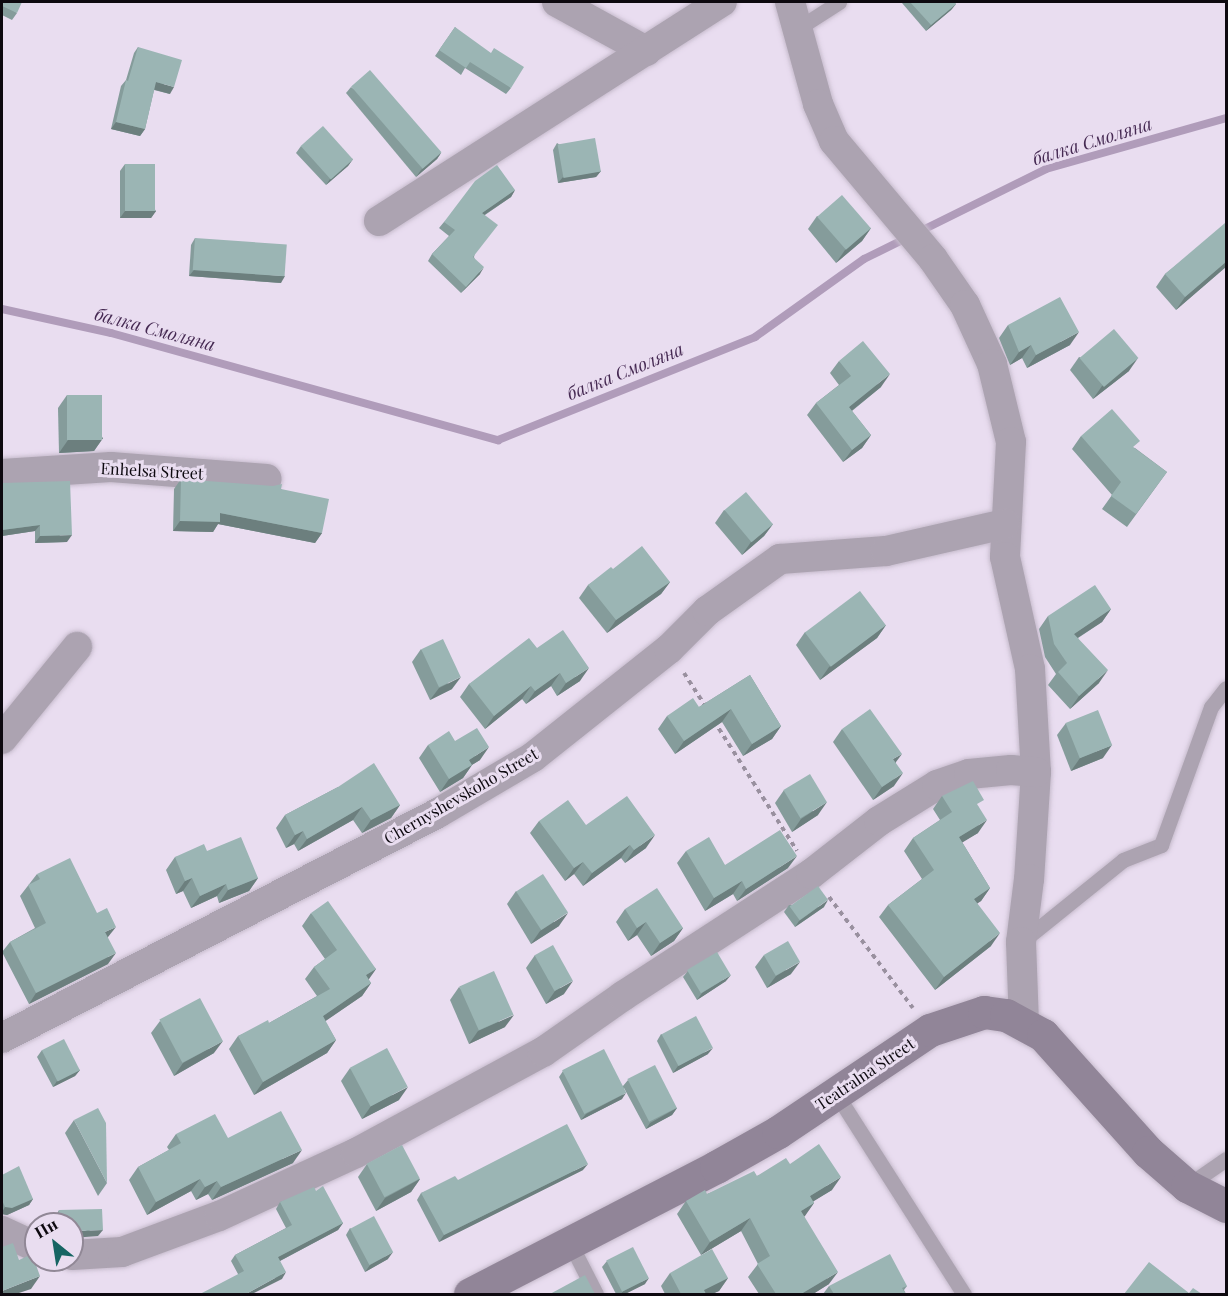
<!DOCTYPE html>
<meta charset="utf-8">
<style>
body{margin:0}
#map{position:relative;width:1228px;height:1296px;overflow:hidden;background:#e9ddf0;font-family:"Playfair Display",serif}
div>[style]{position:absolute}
.stream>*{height:8px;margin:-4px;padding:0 4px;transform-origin:4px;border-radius:4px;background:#b09cba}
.path>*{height:4px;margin-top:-2px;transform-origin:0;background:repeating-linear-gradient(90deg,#99909f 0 4.5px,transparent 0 9px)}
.roads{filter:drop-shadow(0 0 2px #c6bbcc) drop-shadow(0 0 2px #c6bbcc)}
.lane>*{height:15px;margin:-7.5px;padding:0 7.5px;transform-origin:7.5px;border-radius:7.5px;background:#aca3b1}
.street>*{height:30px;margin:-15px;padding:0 15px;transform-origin:15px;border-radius:15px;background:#aca3b1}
.secondary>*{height:33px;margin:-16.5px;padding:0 16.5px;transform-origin:16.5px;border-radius:16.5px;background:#918598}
.wall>*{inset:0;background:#859c9b}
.shaded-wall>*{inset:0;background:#6c7f7e}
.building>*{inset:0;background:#9bb5b4;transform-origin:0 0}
span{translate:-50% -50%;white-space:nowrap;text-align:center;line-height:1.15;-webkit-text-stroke:6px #e9ddf0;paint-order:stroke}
.street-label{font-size:16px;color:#0d090f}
.water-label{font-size:18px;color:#462a53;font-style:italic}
.frame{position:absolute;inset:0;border:3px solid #0d090f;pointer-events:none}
.north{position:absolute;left:24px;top:1212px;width:60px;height:60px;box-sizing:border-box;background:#e9ddf0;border:2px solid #918896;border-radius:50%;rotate:330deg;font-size:16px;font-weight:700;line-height:24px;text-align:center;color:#0d090f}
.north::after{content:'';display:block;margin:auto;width:21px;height:27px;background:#166563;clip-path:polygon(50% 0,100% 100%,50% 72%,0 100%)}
</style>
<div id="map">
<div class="stream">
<i style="left:2px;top:309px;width:112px;rotate:12.4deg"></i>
<i style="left:111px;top:333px;width:402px;rotate:15.5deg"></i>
<i style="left:498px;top:440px;width:277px;rotate:-21.8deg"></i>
<i style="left:755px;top:337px;width:134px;rotate:-35.6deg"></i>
<i style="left:864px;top:259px;width:203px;rotate:-26.3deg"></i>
<i style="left:1046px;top:169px;width:187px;rotate:-15.8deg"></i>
</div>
<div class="path">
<i style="left:684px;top:673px;width:40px;rotate:57.1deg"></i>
<i style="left:714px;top:721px;width:154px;rotate:57.4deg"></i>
<i style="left:829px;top:897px;width:139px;rotate:52.9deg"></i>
</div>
<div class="roads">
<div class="lane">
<i style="left:797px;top:29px;width:50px;rotate:-32.7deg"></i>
<i style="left:1024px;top:940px;width:127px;rotate:-38.9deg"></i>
<i style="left:1123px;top:860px;width:41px;rotate:-21.5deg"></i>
<i style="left:1161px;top:845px;width:147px;rotate:-70.1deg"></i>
<i style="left:1211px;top:707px;width:24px;rotate:-52deg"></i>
<i style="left:837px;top:1095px;width:236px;rotate:57.5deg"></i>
<i style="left:1187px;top:1186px;width:47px;rotate:-34.7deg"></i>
<i style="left:569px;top:1241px;width:59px;rotate:63deg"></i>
</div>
<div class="street">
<i style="left:557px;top:2px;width:102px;rotate:28.8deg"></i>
<i style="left:790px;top:2px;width:106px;rotate:74.6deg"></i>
<i style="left:818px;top:104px;width:40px;rotate:66.6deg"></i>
<i style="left:834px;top:141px;width:154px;rotate:50deg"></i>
<i style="left:933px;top:259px;width:56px;rotate:55.2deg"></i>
<i style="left:965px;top:305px;width:65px;rotate:65.4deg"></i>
<i style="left:992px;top:364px;width:80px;rotate:76.3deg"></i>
<i style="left:1011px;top:442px;width:115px;rotate:93deg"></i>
<i style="left:1005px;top:557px;width:115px;rotate:77.4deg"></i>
<i style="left:1030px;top:669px;width:103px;rotate:86.7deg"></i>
<i style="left:1036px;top:772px;width:107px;rotate:93.7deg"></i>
<i style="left:1029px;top:879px;width:64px;rotate:97.2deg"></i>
<i style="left:1021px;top:942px;width:81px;rotate:87.9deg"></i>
<i style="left:379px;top:221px;width:407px;rotate:-32.6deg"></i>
<i style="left:2px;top:474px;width:109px;rotate:-3.7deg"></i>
<i style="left:111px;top:467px;width:156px;rotate:4.4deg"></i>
<i style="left:2px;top:739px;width:119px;rotate:-50.8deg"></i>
<i style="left:2px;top:1038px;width:491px;rotate:-27.3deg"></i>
<i style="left:438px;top:813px;width:110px;rotate:-30.5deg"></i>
<i style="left:533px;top:757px;width:174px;rotate:-38.5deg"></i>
<i style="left:669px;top:649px;width:54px;rotate:-45deg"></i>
<i style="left:707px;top:611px;width:90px;rotate:-35.5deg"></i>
<i style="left:780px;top:559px;width:106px;rotate:-4.3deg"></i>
<i style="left:886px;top:551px;width:122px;rotate:-12.8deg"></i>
<i style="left:2px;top:1231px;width:38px;rotate:25deg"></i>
<i style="left:72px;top:1255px;width:50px;rotate:-3.4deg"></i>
<i style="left:122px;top:1252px;width:103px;rotate:-20.4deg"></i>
<i style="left:219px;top:1216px;width:151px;rotate:-24.7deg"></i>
<i style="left:356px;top:1153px;width:213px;rotate:-28.4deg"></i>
<i style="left:543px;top:1052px;width:98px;rotate:-35deg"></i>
<i style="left:623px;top:996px;width:224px;rotate:-33deg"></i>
<i style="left:811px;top:874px;width:86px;rotate:-37.9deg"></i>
<i style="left:879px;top:821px;width:68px;rotate:-31.8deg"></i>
<i style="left:937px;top:785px;width:34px;rotate:-19deg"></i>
<i style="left:969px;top:774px;width:42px;rotate:-5.4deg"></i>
<i style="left:1011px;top:770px;width:25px;rotate:5deg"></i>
</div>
<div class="secondary">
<i style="left:470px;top:1294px;width:277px;rotate:-27.3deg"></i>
<i style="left:716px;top:1167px;width:71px;rotate:-29.4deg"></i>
<i style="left:778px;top:1132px;width:183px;rotate:-33.9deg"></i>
<i style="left:930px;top:1030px;width:57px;rotate:-18.4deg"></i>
<i style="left:984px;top:1012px;width:22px;rotate:8deg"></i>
<i style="left:1006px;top:1015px;width:42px;rotate:28.4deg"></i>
<i style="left:1043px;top:1035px;width:157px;rotate:48.1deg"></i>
<i style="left:1148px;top:1152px;width:52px;rotate:41.1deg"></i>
<i style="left:1187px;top:1186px;width:44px;rotate:27.1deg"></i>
</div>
</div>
<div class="wall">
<i style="clip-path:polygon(2px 2px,17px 13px,12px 20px,2px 15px)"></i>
<i style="clip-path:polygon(902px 2px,954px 2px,956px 4px,951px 10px,926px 31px,902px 3px)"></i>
<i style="clip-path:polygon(455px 27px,511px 88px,506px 94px,465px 68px,461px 75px,435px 56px)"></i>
<i style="clip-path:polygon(138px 47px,170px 94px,154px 90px,145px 129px,140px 136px,111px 129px,121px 86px,126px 80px,134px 53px)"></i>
<i style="clip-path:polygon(351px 87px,441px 153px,437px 159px,416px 177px,346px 93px)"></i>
<i style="clip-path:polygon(557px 143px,601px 171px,596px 177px,558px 183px,553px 150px)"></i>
<i style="clip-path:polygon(301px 146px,353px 159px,348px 166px,326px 185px,296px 153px)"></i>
<i style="clip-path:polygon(125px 164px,156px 211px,151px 218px,120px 218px,120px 171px)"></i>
<i style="clip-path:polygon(515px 190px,511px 197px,485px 215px,474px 257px,480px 274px,461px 293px,428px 261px,432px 254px,449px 236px,439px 228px,444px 222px)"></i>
<i style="clip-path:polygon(817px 216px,871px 228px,862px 241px,836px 263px,808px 229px)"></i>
<i style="clip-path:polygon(1227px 225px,1227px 266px,1176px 310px,1156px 287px,1165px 274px)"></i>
<i style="clip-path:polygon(195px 238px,281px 283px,189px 276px,191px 245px)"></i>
<i style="clip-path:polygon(1008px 325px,1070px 345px,1027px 368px,1022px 358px,1010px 365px,999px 338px)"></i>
<i style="clip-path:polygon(1079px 357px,1129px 371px,1093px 399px,1070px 370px)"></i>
<i style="clip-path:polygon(839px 361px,881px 387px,852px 411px,871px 435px,862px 448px,843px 462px,807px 415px,816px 403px,839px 385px,830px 373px)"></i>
<i style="clip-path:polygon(67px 395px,103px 438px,94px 451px,59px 453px,58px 408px)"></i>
<i style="clip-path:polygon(1081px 436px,1135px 448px,1167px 472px,1127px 527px,1102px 509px,1112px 495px,1072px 449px)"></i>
<i style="clip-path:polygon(181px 479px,281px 489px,322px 533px,315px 543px,218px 524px,213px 532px,173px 531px,174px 489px)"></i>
<i style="clip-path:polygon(2px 483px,67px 542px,35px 543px,35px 531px,2px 536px)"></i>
<i style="clip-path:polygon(724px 510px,773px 524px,764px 536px,742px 555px,715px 523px)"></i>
<i style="clip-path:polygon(613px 569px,670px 582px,661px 594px,607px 633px,579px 598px,588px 585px)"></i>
<i style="clip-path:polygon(1111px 609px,1102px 622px,1078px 638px,1099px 683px,1070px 709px,1048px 685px,1056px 674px,1045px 657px,1039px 629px,1048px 616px)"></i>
<i style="clip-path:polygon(886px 625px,877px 638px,820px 680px,796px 645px,805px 632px)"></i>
<i style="clip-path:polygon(537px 648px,580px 681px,557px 696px,551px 686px,526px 704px,522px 699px,485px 729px,460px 697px,469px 684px)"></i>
<i style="clip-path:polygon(421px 649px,452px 689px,430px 700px,412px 662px)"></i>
<i style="clip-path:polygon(750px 675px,781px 726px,772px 739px,743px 756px,722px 722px,675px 754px,658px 729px,667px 716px,699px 707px)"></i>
<i style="clip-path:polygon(1066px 723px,1103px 758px,1071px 771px,1057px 735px)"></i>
<i style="clip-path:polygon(842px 729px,896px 762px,894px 786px,873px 800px,833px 742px)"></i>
<i style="clip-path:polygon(455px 741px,480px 760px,472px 765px,463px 778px,440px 792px,419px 758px,428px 745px)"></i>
<i style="clip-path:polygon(338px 787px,400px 805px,391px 818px,362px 833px,353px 820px,298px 851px,294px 844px,286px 848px,276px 828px,285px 815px)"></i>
<i style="clip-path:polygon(784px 790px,818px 815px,792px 832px,775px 803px)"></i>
<i style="clip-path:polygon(942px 796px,979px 807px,978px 833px,962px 842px,990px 888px,981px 901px,977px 903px,991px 946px,935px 990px,879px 917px,888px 905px,922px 879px,904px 851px,913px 838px,940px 820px,933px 809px)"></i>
<i style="clip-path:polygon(539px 821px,586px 825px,646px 848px,625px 863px,621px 858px,583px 886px,574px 874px,565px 881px,530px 833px)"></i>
<i style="clip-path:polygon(207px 851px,258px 878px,249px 891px,219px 903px,217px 896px,191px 908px,183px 891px,176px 894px,166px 870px,175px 857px)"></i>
<i style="clip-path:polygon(686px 851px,725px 865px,788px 868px,737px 901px,733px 894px,705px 911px,677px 863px)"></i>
<i style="clip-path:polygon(37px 874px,108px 937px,108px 964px,29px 1004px,2px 952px,10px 942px,35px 928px,20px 896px)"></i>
<i style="clip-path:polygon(516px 891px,559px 926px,531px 944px,507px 904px)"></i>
<i style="clip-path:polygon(789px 905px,824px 907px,795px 927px,784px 912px)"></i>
<i style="clip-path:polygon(625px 909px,683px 928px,674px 941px,651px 956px,637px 935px,628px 941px,616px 922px)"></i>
<i style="clip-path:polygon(311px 913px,376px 969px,368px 979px,371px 983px,362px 996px,325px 1021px,336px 1040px,327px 1053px,254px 1095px,229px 1049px,238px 1036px,269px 1023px,317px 996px,305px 979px,314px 967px,325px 959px,302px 926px)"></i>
<i style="clip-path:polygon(535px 955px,564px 994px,546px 1004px,526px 968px)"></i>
<i style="clip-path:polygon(764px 955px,791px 974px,767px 988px,755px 967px)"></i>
<i style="clip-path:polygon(688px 971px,726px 981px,697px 1000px,683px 977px)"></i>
<i style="clip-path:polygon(459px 987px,505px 1027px,469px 1044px,450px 1000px)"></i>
<i style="clip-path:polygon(160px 1021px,214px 1053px,174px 1076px,151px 1033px)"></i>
<i style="clip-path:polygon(661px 1034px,708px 1054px,673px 1073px,657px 1041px)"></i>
<i style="clip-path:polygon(42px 1050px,80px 1070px,75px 1076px,53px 1087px,37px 1057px)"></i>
<i style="clip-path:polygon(350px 1068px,399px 1100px,362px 1119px,341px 1081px)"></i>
<i style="clip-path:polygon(563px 1071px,623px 1086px,628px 1080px,677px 1108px,672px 1115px,646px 1129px,624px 1088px,622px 1099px,581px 1120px,559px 1077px)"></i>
<i style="clip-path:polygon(74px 1120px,107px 1183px,98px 1196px,65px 1133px)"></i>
<i style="clip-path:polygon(176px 1134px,228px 1138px,293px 1163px,212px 1200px,208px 1194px,196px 1200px,191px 1191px,147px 1215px,129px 1180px,138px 1167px,169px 1150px,167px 1147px)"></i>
<i style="clip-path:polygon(367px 1164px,420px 1179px,411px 1192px,376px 1211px,358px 1177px)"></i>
<i style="clip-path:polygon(790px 1164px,832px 1190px,813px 1201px,814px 1203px,804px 1216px,829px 1284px,813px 1294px,759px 1294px,748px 1277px,758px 1264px,741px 1231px,701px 1255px,677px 1214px,686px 1201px,707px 1194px)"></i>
<i style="clip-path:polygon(583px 1170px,439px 1242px,417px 1200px,421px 1193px,458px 1180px)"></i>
<i style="clip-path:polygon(2px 1175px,33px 1199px,29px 1205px,7px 1215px,2px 1214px)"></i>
<i style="clip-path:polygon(316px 1191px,343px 1223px,338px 1230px,280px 1261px,282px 1279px,238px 1274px,231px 1261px,235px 1255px,286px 1228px,276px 1209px,280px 1202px)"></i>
<i style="clip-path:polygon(59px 1210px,98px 1236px,72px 1224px,55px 1224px,55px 1217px)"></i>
<i style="clip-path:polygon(350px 1228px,388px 1259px,365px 1272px,346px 1235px)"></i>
<i style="clip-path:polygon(607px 1261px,645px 1284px,625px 1294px,616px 1294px,602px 1267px)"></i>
<i style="clip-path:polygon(670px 1273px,728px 1278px,719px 1291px,712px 1294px,665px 1294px,661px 1286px)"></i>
<i style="clip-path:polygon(829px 1286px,907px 1286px,904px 1290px,906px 1294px,823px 1294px)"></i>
</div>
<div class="shaded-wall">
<i style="clip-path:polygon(956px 4px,951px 10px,926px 31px,931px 25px)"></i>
<i style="clip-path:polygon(156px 82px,174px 87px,170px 94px,152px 89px)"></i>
<i style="clip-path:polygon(116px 122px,145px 129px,140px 136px,111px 129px)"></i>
<i style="clip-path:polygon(441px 153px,437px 159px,416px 177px,421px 170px)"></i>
<i style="clip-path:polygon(353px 159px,348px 166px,326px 185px,330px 179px)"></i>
<i style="clip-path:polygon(601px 171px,596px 177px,558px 183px,563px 177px)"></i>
<i style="clip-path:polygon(515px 190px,511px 197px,478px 219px,482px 213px)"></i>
<i style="clip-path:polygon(125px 211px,156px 211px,151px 218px,120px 218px)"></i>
<i style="clip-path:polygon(871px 228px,862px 241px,836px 263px,845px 250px)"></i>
<i style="clip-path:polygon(1227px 261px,1227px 266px,1176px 310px,1185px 297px)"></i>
<i style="clip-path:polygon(484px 267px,480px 274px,461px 293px,466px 287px)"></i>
<i style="clip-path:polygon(194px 270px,285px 276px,281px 283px,189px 276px)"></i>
<i style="clip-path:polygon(1079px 332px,1070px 345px,1027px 368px,1036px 355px)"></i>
<i style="clip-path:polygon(1031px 345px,1022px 358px,1010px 365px,1019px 352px)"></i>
<i style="clip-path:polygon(1138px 358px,1129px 371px,1093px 399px,1102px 386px)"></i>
<i style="clip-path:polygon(890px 374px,881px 387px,840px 420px,849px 407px)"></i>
<i style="clip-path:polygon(871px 435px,862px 448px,843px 462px,852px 450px)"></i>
<i style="clip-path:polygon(103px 438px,94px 451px,59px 453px,68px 440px)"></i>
<i style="clip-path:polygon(220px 513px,322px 533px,315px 543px,218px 524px,213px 532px,173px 531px,180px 521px)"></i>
<i style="clip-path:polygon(773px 524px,764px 536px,742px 555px,751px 542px)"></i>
<i style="clip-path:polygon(40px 525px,35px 531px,2px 536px,2px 530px)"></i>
<i style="clip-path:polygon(72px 535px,67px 542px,35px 543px,40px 536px)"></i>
<i style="clip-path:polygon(670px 582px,661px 594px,607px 633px,616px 620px)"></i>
<i style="clip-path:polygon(1111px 609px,1102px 622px,1065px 646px,1074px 634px)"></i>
<i style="clip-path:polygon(886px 625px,877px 638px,820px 680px,829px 667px)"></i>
<i style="clip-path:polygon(589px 668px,580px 681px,557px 696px,566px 683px)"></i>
<i style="clip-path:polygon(1108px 670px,1099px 683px,1070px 709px,1079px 696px)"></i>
<i style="clip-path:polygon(560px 673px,551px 686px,526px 704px,535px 691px)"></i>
<i style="clip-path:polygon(461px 677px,452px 689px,430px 700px,439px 688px)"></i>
<i style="clip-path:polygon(531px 686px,522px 699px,485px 729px,494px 716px)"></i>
<i style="clip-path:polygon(731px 709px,722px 722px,675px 754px,684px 741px)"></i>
<i style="clip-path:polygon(781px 726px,772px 739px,743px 756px,752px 744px)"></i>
<i style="clip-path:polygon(1112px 745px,1103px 758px,1071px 771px,1080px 758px)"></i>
<i style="clip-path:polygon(489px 747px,480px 760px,460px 772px,472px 765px,463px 778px,440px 792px,449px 779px,469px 760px)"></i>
<i style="clip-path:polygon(902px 754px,893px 766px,893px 759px)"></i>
<i style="clip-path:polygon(903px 773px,894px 786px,873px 800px,882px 787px)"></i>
<i style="clip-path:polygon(827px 802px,818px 815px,792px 832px,801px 819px)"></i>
<i style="clip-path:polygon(400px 805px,391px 818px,362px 833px,371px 820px)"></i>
<i style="clip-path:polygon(362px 807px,353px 820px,298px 851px,307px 839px)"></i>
<i style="clip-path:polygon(987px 820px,978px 833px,950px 850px,959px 837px)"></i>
<i style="clip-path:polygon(303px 831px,294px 844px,286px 848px,295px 835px)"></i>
<i style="clip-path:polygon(655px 835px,646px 848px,625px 863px,634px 850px)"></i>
<i style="clip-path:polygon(630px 845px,621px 858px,583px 886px,592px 873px)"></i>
<i style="clip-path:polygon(797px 856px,788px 868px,737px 901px,746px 889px)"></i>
<i style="clip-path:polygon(583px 862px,574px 874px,565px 881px,574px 868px)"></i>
<i style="clip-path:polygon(192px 878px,183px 891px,176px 894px,185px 881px)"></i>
<i style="clip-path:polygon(258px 878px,249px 891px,219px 903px,228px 890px)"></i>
<i style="clip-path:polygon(742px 881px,733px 894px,705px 911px,714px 898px)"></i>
<i style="clip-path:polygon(226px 884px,217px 896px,191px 908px,200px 896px)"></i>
<i style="clip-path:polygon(990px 888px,981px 901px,965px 912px,974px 899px)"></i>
<i style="clip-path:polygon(828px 900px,824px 907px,795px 927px,799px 921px)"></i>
<i style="clip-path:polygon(568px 913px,559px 926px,531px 944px,540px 931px)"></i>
<i style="clip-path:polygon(646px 922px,637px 935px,628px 941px,637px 928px)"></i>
<i style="clip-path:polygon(116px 927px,108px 937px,97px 943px,105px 932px)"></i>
<i style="clip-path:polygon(683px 928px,674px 941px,651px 956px,660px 943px)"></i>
<i style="clip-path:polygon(1000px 933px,991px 946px,935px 990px,944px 977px)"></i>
<i style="clip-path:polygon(116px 953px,108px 964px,29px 1004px,36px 993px)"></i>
<i style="clip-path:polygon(800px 962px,791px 974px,767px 988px,776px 976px)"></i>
<i style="clip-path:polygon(376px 969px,367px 982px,366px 975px)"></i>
<i style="clip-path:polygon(731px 975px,726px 981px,697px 1000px,702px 993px)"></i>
<i style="clip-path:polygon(573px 981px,564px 994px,546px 1004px,555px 991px)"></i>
<i style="clip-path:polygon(371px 983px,362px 996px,314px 1029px,323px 1016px)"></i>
<i style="clip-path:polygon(514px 1015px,505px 1027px,469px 1044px,478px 1031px)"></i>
<i style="clip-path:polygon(336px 1040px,327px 1053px,254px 1095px,263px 1082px)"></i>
<i style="clip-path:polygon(223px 1041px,214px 1053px,174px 1076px,183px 1063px)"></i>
<i style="clip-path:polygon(713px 1048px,708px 1054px,673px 1073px,678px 1066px)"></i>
<i style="clip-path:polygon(80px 1070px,75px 1076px,53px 1087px,57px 1081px)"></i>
<i style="clip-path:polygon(408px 1087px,399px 1100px,362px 1119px,371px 1106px)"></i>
<i style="clip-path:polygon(626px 1093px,622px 1099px,581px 1120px,586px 1114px)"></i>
<i style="clip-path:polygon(677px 1108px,672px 1115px,646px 1129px,650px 1123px)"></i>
<i style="clip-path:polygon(302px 1150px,293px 1163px,212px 1200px,221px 1187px)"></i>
<i style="clip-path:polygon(588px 1164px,583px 1170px,439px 1242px,444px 1235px)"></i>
<i style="clip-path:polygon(841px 1177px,832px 1190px,801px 1209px,810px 1196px)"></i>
<i style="clip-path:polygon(200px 1179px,191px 1191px,147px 1215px,156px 1202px)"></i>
<i style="clip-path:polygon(420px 1179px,411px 1192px,376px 1211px,385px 1198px)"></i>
<i style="clip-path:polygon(217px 1181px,208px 1194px,196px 1200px,205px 1187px)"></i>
<i style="clip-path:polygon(33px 1199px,29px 1205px,7px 1215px,2px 1214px,2px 1212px,5px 1207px)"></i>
<i style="clip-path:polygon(814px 1203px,805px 1216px,792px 1224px,801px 1211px)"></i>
<i style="clip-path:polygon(750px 1218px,741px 1231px,701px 1255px,710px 1242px)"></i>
<i style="clip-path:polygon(343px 1223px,338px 1230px,274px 1264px,278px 1257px)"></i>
<i style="clip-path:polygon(103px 1230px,98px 1236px,72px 1238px,72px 1233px,75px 1231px)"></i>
<i style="clip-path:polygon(393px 1252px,388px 1259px,365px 1272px,370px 1265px)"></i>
<i style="clip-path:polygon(286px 1272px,282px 1279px,252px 1294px,246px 1294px)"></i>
<i style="clip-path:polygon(838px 1272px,829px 1284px,813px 1294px,801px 1294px)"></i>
<i style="clip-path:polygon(40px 1276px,31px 1289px,16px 1294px,2px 1294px,2px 1291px)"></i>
<i style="clip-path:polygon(649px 1278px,645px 1284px,625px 1294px,621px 1294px,623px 1291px)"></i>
<i style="clip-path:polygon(728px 1278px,719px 1291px,712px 1294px,701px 1294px,704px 1290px)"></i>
</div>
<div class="building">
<i style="clip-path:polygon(2px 2px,22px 2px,17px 13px,2px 6px)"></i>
<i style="clip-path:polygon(910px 2px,954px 2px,956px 4px,931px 25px)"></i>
<i style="clip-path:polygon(455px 27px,491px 53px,494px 48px,524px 67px,511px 88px,470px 62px,466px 68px,439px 50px)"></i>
<i style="clip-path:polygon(138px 47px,182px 60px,174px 87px,156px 82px,145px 129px,116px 122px,126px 80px,128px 81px)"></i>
<i style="left:370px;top:70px;width:109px;height:25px;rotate:49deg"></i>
<i style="left:323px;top:126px;width:45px;height:30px;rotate:48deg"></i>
<i style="left:595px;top:138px;width:34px;height:38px;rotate:80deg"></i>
<i style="left:125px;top:164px;width:30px;height:47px"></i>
<i style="clip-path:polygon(497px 165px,515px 190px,482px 213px,498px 225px,473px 257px,484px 267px,466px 287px,432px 254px,455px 230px,444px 222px,475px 181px)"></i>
<i style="left:842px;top:195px;width:44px;height:33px;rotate:49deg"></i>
<i style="clip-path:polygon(1225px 223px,1227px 225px,1227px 261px,1185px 297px,1165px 274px)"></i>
<i style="left:195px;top:238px;width:92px;height:32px;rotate:4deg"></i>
<i style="clip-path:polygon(1060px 297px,1079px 332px,1036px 355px,1031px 345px,1019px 352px,1008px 325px)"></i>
<i style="left:1114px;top:329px;width:38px;height:45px;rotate:50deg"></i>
<i style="clip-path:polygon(863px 341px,890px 374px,849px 407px,871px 435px,852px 450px,816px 403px,851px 376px,839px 361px)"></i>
<i style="left:67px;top:395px;width:35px;height:45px"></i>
<i style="clip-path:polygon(1112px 409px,1140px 441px,1133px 447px,1167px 472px,1136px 514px,1111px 496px,1121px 482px,1081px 436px)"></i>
<i style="clip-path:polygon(181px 479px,273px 486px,282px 484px,281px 489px,329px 499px,322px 533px,220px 513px,220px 522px,180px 521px)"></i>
<i style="clip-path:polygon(70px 481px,72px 535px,40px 536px,40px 525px,2px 530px,2px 483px)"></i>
<i style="left:746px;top:492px;width:42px;height:28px;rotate:50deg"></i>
<i style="clip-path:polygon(642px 546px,670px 582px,616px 620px,588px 585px,611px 567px,613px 569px)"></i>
<i style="clip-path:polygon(1095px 585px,1111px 609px,1074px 634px,1108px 670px,1079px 696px,1058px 672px,1067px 663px,1054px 644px,1048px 616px)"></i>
<i style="left:860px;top:591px;width:43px;height:69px;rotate:53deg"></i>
<i style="clip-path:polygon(563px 630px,589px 668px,566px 683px,560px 673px,535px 691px,531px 686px,494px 716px,469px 684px,529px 638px,537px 648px)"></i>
<i style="left:443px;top:639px;width:42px;height:24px;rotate:65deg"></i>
<i style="clip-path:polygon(750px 675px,781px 726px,752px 744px,731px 709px,684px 741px,667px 716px,693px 698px,699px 707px)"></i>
<i style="clip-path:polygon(870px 709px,902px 754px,893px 759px,903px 773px,882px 787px,842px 729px)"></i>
<i style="left:1098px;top:710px;width:38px;height:35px;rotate:68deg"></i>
<i style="clip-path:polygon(477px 728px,489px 747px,469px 760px,472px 765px,449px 779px,428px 745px,449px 731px,455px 741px)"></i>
<i style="clip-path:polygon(374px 763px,400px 805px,371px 820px,362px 807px,307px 839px,303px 831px,295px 835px,285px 815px,338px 787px)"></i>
<i style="left:810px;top:774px;width:33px;height:31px;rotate:59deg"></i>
<i style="clip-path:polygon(973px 781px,984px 800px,977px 804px,987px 820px,959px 837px,990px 888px,974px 899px,1000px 933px,944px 977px,888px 905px,934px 870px,913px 838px,952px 812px,942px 796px)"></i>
<i style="clip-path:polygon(627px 796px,655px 835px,634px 850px,630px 845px,592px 873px,583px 862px,574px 868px,539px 821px,568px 800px,586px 825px)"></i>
<i style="clip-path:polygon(780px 830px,797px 856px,746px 889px,742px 881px,714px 898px,686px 851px,709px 837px,725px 865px)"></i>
<i style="clip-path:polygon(241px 837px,258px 878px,228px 890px,226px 884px,200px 896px,192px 878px,185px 881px,175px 857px,204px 844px,207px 851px)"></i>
<i style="clip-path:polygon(70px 858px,97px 913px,107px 908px,116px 927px,105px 932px,116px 953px,36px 993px,10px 942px,46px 923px,28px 885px,40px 879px,37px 874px)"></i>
<i style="left:543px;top:874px;width:46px;height:32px;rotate:57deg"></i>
<i style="left:818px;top:886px;width:17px;height:35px;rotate:54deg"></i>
<i style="clip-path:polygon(657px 888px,683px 928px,660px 943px,646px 922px,637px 928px,625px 909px)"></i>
<i style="clip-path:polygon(328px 901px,376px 969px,366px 975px,371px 983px,323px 1016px,336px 1040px,263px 1082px,238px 1036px,268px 1020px,269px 1023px,330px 989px,314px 967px,337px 950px,311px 913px)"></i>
<i style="left:788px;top:941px;width:24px;height:28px;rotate:60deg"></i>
<i style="left:553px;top:945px;width:41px;height:21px;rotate:61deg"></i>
<i style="left:717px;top:952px;width:27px;height:35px;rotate:59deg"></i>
<i style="left:494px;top:971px;width:48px;height:38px;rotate:66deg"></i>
<i style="left:200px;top:998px;width:49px;height:46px;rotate:62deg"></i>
<i style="left:696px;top:1016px;width:36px;height:39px;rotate:62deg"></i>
<i style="left:64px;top:1039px;width:35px;height:25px;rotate:63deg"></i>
<i style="left:387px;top:1048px;width:44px;height:42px;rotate:62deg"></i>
<i style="left:604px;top:1049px;width:49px;height:47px;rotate:63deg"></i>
<i style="left:655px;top:1065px;width:48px;height:31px;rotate:63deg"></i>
<i style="clip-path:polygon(98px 1108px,106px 1123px,107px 1183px,74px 1120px)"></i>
<i style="clip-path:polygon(281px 1111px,302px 1150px,221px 1187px,217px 1181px,205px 1187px,200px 1179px,156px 1202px,138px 1167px,181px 1143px,176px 1134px,215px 1114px,228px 1138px)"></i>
<i style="clip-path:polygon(567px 1124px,588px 1164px,444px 1235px,421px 1193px,455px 1176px,458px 1180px)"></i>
<i style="clip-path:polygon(819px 1144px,841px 1177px,810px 1196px,814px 1203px,801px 1211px,838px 1272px,801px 1294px,776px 1294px,757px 1264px,770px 1256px,750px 1218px,710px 1242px,686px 1201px,705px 1190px,707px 1194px,754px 1171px,757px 1176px,786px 1158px,790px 1164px)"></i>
<i style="left:402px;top:1145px;width:38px;height:40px;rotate:62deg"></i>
<i style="clip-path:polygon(19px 1166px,33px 1199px,12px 1208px,5px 1207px,2px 1200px,2px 1175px)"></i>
<i style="clip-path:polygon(323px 1186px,343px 1223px,278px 1257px,286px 1272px,246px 1294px,247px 1294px,200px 1294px,244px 1271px,235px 1255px,292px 1225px,280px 1202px,314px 1187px,316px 1191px)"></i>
<i style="clip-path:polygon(102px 1209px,103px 1230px,75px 1231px,72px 1233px,72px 1224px,60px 1224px,59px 1210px)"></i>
<i style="left:374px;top:1216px;width:41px;height:27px;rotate:62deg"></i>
<i style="clip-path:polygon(13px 1243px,19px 1260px,32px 1254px,40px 1276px,2px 1291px,2px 1247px)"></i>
<i style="left:633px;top:1247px;width:35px;height:30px;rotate:63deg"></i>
<i style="clip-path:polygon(712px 1249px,728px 1278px,704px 1290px,706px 1294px,681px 1294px,670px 1273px)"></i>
<i style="clip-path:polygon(890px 1254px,907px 1286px,902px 1288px,906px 1294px,834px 1294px,829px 1286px)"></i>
<i style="clip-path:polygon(1149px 1262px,1189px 1293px,1193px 1288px,1202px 1294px,1124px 1294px)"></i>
<i style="clip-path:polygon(585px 1275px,595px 1294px,550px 1294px)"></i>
</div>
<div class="street-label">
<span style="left:152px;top:471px;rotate:3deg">Enhelsa Street</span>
<span style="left:461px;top:796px;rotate:-30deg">Chernyshevskoho Street</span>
<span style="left:865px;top:1074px;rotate:-34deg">Teatralna Street</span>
</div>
<div class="water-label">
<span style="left:1092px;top:141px;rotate:-17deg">балка Смоляна</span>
<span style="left:155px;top:329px;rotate:15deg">балка Смоляна</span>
<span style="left:625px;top:371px;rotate:-22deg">балка Смоляна</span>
</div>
<div class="frame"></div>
<div class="north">Пн</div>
</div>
